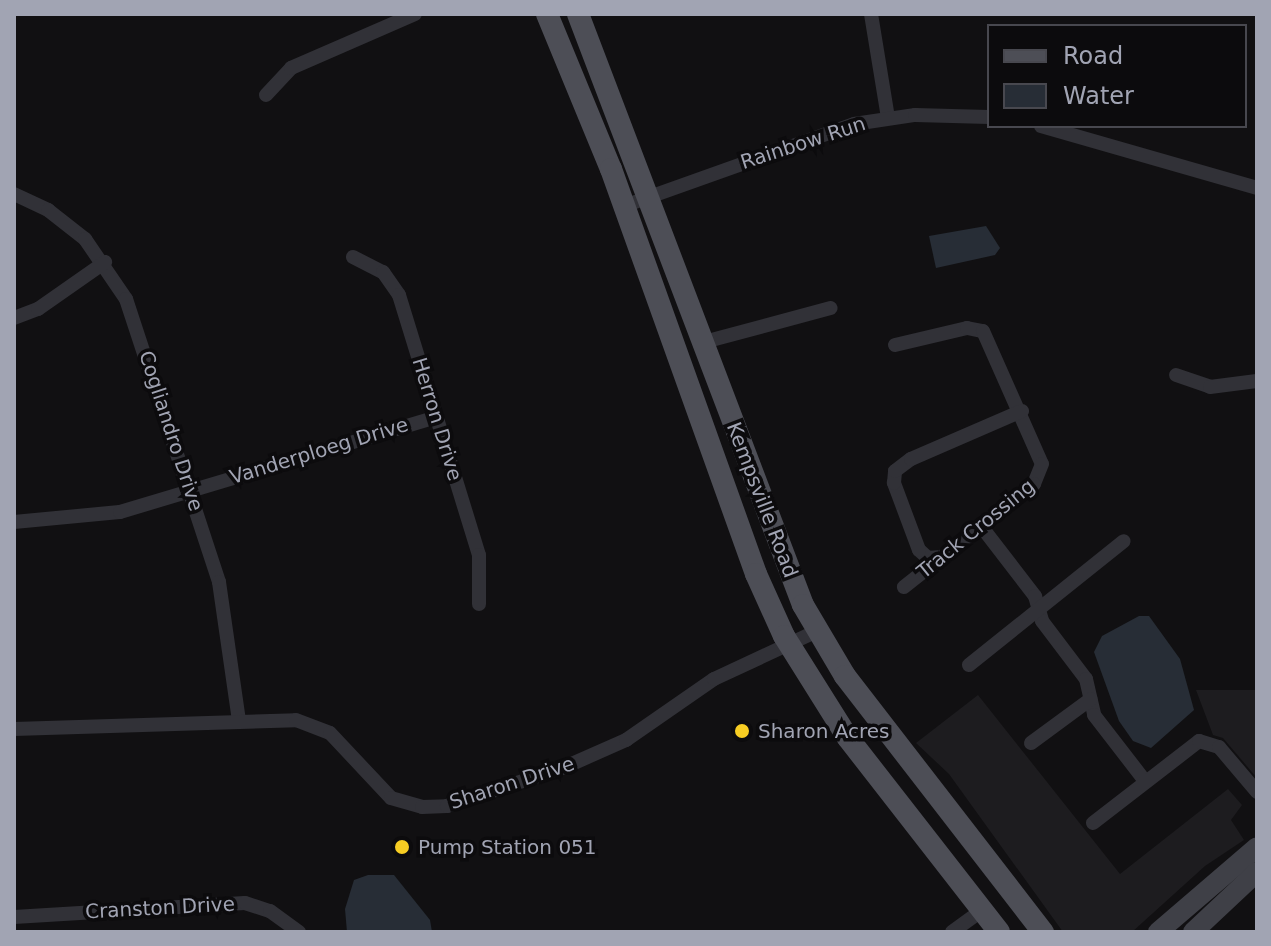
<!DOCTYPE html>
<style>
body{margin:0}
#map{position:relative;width:1271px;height:946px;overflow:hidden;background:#111012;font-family:"DejaVu Sans",sans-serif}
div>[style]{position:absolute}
.built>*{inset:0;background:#1d1c1f}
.water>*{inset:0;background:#272d36}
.street>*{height:14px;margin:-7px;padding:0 7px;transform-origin:7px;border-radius:7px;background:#313137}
.secondary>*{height:20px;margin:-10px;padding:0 10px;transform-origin:10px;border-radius:10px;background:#3f4047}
.primary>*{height:22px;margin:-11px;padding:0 11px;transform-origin:11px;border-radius:11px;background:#4d4e56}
.dots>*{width:22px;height:22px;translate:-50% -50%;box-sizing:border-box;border:4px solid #0c0b0d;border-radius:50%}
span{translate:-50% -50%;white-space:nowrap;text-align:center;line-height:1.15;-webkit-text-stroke:7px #0c0b0d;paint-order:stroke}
.street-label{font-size:20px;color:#a1a4b3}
.poi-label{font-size:20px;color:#a1a4b3}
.left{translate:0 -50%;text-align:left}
.frame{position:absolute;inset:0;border:16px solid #a1a4b3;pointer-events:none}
.legend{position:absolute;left:987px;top:24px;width:260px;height:104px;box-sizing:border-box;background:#0c0b0d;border:2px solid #48484f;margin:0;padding:10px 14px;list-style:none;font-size:24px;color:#a1a4b3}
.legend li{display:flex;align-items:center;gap:16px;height:40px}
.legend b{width:40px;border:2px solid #48484f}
</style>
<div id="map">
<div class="built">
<i style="clip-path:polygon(1196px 690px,1257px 690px,1257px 778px,1223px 738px,1213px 735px)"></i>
<i style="clip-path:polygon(978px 695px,1120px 874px,1228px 789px,1242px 805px,1231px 820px,1244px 840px,1205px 866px,1132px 932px,1063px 932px,949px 774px,916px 743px)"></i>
</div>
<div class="water">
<i style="clip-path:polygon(986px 226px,1000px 248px,995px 255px,936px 268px,929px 236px)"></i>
<i style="clip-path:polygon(1139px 616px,1149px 616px,1180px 659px,1194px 710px,1151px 748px,1133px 741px,1119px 721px,1094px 652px,1102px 636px)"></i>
<i style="clip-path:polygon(368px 875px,394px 875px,430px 920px,432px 932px,347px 932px,345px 909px,354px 880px)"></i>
</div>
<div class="street">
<i style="left:871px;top:14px;width:105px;rotate:80.7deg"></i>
<i style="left:266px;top:95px;width:37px;rotate:-47deg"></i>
<i style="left:291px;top:68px;width:135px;rotate:-23.5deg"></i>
<i style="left:1041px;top:126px;width:225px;rotate:16deg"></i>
<i style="left:14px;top:194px;width:38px;rotate:25deg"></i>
<i style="left:48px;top:210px;width:47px;rotate:38.1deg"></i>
<i style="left:85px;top:239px;width:73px;rotate:55.7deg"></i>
<i style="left:126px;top:299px;width:298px;rotate:71.8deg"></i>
<i style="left:219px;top:582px;width:139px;rotate:81.8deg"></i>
<i style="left:624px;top:206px;width:244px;rotate:-19.6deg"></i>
<i style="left:854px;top:124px;width:62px;rotate:-8.4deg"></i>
<i style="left:915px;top:115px;width:74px;rotate:1.5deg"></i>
<i style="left:353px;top:257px;width:34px;rotate:27deg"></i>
<i style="left:383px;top:272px;width:28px;rotate:55deg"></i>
<i style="left:399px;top:295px;width:272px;rotate:72.9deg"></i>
<i style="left:479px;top:555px;width:49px;rotate:90deg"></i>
<i style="left:14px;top:318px;width:26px;rotate:-21deg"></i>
<i style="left:38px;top:309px;width:82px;rotate:-35deg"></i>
<i style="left:704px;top:342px;width:131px;rotate:-15deg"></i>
<i style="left:895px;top:345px;width:74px;rotate:-13.3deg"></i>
<i style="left:967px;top:328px;width:16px;rotate:11deg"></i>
<i style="left:983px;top:331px;width:145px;rotate:66.1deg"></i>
<i style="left:1042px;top:464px;width:22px;rotate:112deg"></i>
<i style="left:1034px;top:484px;width:166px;rotate:141.6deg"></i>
<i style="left:1176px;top:375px;width:36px;rotate:19deg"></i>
<i style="left:1210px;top:387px;width:47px;rotate:-7.3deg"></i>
<i style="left:14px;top:522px;width:106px;rotate:-5.4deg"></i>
<i style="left:120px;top:512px;width:331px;rotate:-16.7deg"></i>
<i style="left:981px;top:526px;width:88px;rotate:52.4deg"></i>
<i style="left:1035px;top:596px;width:26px;rotate:74deg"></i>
<i style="left:1042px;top:621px;width:73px;rotate:52.8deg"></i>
<i style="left:1086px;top:679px;width:37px;rotate:77deg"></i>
<i style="left:1094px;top:715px;width:83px;rotate:52.3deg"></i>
<i style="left:941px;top:557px;width:13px;rotate:176deg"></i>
<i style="left:928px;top:558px;width:12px;rotate:-138deg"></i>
<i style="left:919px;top:550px;width:72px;rotate:-110.5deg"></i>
<i style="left:894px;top:483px;width:12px;rotate:-85deg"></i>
<i style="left:895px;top:471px;width:20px;rotate:-37deg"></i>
<i style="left:911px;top:459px;width:121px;rotate:-23.4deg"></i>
<i style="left:969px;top:665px;width:198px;rotate:-38.7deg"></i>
<i style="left:14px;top:729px;width:282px;rotate:-1.8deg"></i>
<i style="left:296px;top:720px;width:36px;rotate:21deg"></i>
<i style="left:330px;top:733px;width:89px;rotate:46.8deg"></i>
<i style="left:391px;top:798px;width:32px;rotate:16deg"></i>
<i style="left:422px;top:807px;width:25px;rotate:-2deg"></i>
<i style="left:447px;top:806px;width:124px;rotate:-18.3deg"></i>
<i style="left:565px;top:767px;width:67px;rotate:-23.9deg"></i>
<i style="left:626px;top:740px;width:107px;rotate:-34.7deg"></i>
<i style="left:714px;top:679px;width:114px;rotate:-25deg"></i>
<i style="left:1031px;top:743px;width:74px;rotate:-36.3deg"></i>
<i style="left:1093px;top:823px;width:134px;rotate:-37.7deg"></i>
<i style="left:1199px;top:741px;width:21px;rotate:17deg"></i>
<i style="left:1219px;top:747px;width:59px;rotate:49.8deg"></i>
<i style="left:14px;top:917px;width:231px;rotate:-3.5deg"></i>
<i style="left:245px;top:903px;width:26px;rotate:18deg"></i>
<i style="left:270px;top:911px;width:36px;rotate:36deg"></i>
<i style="left:952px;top:932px;width:37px;rotate:-36deg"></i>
</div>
<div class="secondary">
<i style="left:1158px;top:932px;width:130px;rotate:-40.6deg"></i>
<i style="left:1193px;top:932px;width:88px;rotate:-43.2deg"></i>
</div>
<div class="primary">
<i style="left:547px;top:14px;width:168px;rotate:67.6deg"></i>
<i style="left:611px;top:169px;width:430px;rotate:70.3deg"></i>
<i style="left:756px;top:574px;width:68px;rotate:65.7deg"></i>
<i style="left:784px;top:636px;width:120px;rotate:57.9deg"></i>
<i style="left:848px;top:738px;width:246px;rotate:52.1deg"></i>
<i style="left:578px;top:14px;width:632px;rotate:69.16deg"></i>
<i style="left:803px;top:605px;width:82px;rotate:59.4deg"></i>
<i style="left:845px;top:676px;width:324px;rotate:52.3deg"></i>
</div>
<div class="dots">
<i style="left:742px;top:731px;background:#f7cd23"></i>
<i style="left:402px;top:847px;background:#f7cd23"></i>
</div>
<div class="street-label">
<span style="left:803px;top:143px;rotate:-18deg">Rainbow Run</span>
<span style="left:437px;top:419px;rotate:73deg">Herron Drive</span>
<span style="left:171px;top:431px;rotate:72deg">Cogliandro Drive</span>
<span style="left:319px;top:451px;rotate:-17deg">Vanderploeg Drive</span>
<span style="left:762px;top:500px;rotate:69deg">Kempsville Road</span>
<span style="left:976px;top:529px;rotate:-39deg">Track Crossing</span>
<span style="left:512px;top:783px;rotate:-18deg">Sharon Drive</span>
<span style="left:160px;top:908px;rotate:-3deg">Cranston Drive</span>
</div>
<div class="poi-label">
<span class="left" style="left:758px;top:731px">Sharon Acres</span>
<span class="left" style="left:418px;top:847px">Pump Station 051</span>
</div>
<div class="frame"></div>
<ul class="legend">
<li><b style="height:10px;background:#4d4e56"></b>Road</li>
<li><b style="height:22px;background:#272d36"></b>Water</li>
</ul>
</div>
